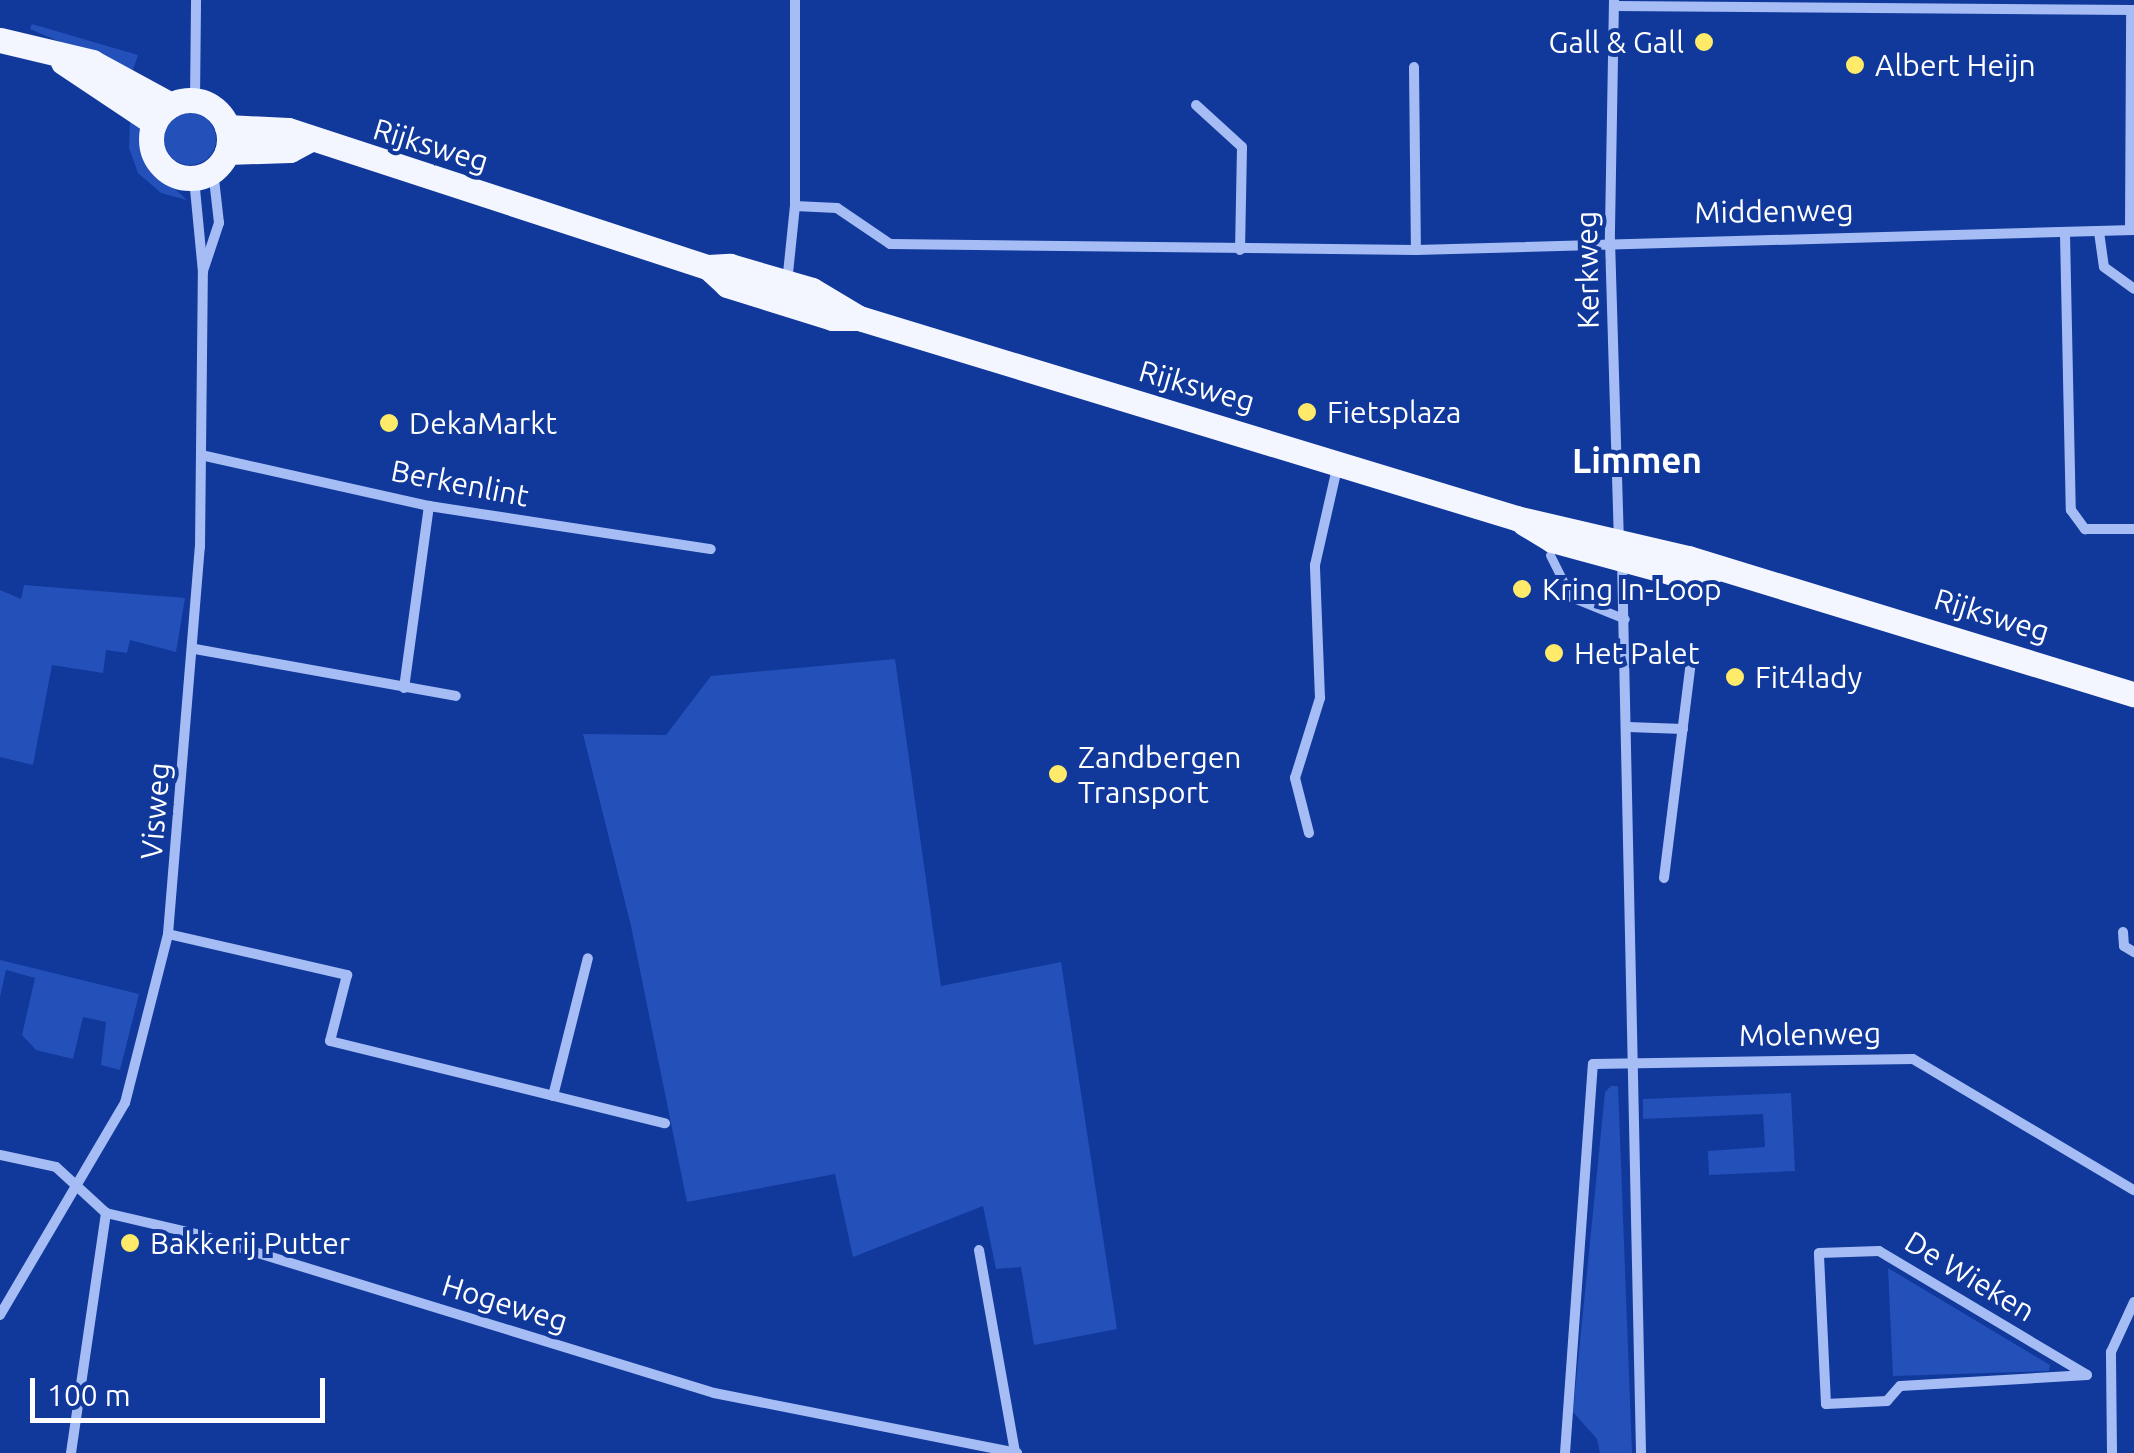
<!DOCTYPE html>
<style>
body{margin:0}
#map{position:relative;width:2134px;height:1453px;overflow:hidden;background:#11389b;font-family:Ubuntu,sans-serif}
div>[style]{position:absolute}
.green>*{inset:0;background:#2450ba}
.round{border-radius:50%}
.pedestrian>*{height:9px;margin:-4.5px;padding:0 4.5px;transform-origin:4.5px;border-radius:4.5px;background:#a5bdf4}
.minor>*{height:10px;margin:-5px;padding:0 5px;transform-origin:5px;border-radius:5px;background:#a5bdf4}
.primary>*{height:25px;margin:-12.5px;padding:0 12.5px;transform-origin:12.5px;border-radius:12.5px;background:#f3f5ff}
.primary>.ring{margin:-12.5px;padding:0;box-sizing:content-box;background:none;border:25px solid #f3f5ff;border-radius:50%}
.dots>*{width:28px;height:28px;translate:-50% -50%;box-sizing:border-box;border:5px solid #11389b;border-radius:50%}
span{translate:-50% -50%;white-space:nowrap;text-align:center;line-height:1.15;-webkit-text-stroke:8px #11389b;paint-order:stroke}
.poi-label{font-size:30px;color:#fff}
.right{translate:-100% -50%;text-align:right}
.left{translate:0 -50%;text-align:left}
.street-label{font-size:30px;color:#fff}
.quarter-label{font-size:35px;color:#fff;font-weight:700}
.scale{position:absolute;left:30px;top:1378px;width:295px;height:45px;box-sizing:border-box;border:5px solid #fff;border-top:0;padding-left:12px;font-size:30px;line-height:35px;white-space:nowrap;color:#fff;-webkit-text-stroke:8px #11389b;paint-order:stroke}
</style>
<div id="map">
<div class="green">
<i style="clip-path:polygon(32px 24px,138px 55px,132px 73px,30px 29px)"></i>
<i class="round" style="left:164px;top:113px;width:52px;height:52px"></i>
<i style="clip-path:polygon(130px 122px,140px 125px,155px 171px,187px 200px,161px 193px,138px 173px,129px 148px)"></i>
<i style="clip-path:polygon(24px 585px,185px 598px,176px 652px,130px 640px,127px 653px,106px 650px,103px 673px,52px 665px,33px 765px,0 757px,0 590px,21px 599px)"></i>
<i style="clip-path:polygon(895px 659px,941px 986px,1061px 962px,1117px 1329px,1034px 1345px,1021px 1267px,996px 1269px,983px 1206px,853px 1257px,835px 1174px,687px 1202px,631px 926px,583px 734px,666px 735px,711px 676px)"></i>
<i style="clip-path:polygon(0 960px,139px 994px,120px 1070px,101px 1065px,106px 1022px,83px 1017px,73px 1059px,36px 1050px,22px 1035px,35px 978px,6px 970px,0 997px)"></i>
<i style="clip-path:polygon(1611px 1086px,1618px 1086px,1632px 1453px,1600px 1453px,1597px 1439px,1573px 1412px,1605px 1092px)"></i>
<i style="clip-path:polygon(1791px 1093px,1795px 1171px,1709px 1175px,1708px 1151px,1765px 1147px,1763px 1114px,1643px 1119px,1643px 1099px)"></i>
<i style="clip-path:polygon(1888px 1268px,2050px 1365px,2049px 1371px,1893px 1376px)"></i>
</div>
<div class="pedestrian">
<i style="left:1550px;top:555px;width:47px;rotate:63.4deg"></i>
<i style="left:1571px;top:597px;width:58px;rotate:22.2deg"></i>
</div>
<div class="minor">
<i style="left:1614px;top:0;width:240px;rotate:91deg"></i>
<i style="left:1610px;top:240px;width:299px;rotate:88.3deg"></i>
<i style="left:1614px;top:6px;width:520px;rotate:0.44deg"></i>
<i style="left:1414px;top:67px;width:183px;rotate:89.4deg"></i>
<i style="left:195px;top:100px;width:100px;rotate:-89.4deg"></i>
<i style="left:1196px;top:105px;width:62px;rotate:42.4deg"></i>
<i style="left:1242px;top:147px;width:103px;rotate:91.1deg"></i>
<i style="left:795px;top:206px;width:42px;rotate:2.7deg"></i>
<i style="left:837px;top:208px;width:64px;rotate:34.2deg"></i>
<i style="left:890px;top:244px;width:526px;rotate:0.65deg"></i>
<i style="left:1416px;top:250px;width:718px;rotate:-1.6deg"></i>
<i style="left:2130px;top:230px;width:220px;rotate:-89.7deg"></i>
<i style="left:2099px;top:232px;width:35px;rotate:82deg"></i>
<i style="left:2104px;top:267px;width:37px;rotate:36deg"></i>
<i style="left:2065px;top:234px;width:276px;rotate:88.8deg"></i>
<i style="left:2071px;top:510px;width:24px;rotate:54deg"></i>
<i style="left:2085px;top:529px;width:49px"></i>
<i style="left:203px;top:271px;width:51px;rotate:-71.6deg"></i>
<i style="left:219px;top:223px;width:53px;rotate:-96.5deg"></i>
<i style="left:787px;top:283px;width:77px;rotate:-84.1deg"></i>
<i style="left:795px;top:206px;width:206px;rotate:-90deg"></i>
<i style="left:201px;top:455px;width:234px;rotate:12.6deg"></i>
<i style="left:429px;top:506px;width:285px;rotate:8.7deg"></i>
<i style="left:1622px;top:560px;width:893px;rotate:88.78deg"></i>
<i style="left:195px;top:649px;width:265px;rotate:10.2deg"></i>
<i style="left:404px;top:688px;width:184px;rotate:-82.2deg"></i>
<i style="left:1628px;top:727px;width:55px;rotate:2.1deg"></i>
<i style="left:1309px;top:833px;width:57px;rotate:-104.3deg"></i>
<i style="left:1295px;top:778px;width:84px;rotate:-72.6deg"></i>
<i style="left:1320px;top:698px;width:133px;rotate:-92.2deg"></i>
<i style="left:1315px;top:565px;width:104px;rotate:-77.2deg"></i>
<i style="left:1664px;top:878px;width:219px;rotate:-82.9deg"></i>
<i style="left:2123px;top:932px;width:14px;rotate:86deg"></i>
<i style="left:2124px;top:946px;width:12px;rotate:31deg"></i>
<i style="left:168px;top:934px;width:184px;rotate:12.9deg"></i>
<i style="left:347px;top:975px;width:68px;rotate:104.4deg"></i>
<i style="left:330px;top:1041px;width:345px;rotate:13.8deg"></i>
<i style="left:553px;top:1096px;width:142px;rotate:-75.8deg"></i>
<i style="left:0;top:1155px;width:57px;rotate:12.1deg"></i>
<i style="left:56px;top:1167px;width:68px;rotate:42.6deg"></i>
<i style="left:106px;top:1213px;width:92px;rotate:13.1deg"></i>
<i style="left:196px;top:1234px;width:542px;rotate:17.06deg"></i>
<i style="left:714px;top:1393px;width:309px;rotate:11.2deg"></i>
<i style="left:979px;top:1250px;width:205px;rotate:79.9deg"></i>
<i style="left:1879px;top:1251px;width:242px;rotate:30.8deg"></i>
<i style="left:2087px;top:1375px;width:187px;rotate:176.6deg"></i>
<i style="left:1900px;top:1386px;width:20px;rotate:131deg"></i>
<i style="left:1887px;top:1401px;width:61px;rotate:177.2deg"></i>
<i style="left:1826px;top:1404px;width:151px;rotate:-92.7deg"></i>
<i style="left:1819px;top:1253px;width:60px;rotate:-1.9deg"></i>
<i style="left:0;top:1315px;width:246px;rotate:-59.5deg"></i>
<i style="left:125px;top:1103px;width:174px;rotate:-75.7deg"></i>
<i style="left:168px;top:934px;width:388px;rotate:-85.3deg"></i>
<i style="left:200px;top:547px;width:275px;rotate:-89.4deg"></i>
<i style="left:203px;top:272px;width:94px;rotate:-95.5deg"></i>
<i style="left:71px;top:1453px;width:243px;rotate:-81.7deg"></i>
<i style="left:1565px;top:1453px;width:390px;rotate:-85.9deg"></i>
<i style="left:1593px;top:1064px;width:320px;rotate:-0.9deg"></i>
<i style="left:1913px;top:1059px;width:257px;rotate:30.7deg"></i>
<i style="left:2112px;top:1453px;width:101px;rotate:-90.6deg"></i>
<i style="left:2111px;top:1352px;width:55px;rotate:-65.3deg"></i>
</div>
<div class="primary">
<i style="left:0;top:40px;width:95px;rotate:13.4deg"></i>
<i style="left:92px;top:62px;width:90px;rotate:28.6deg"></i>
<i style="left:63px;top:62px;width:110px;rotate:33.8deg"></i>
<i class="ring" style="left:151px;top:100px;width:53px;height:53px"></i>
<i style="left:227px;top:127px;width:61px;rotate:2.8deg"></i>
<i style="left:288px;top:130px;width:442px;rotate:18.1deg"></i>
<i style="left:708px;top:267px;width:22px;rotate:-3deg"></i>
<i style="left:730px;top:266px;width:85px;rotate:16.3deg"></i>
<i style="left:812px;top:290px;width:55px;rotate:30.8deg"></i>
<i style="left:227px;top:152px;width:63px;rotate:-1.8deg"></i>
<i style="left:290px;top:150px;width:19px;rotate:-28deg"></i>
<i style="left:708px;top:267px;width:26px;rotate:43deg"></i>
<i style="left:727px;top:285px;width:110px;rotate:17.4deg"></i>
<i style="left:832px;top:318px;width:27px"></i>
<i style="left:859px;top:318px;width:687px;rotate:16.93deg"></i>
<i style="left:1516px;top:518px;width:177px;rotate:13.1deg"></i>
<i style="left:1688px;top:558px;width:466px;rotate:17deg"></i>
<i style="left:1524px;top:523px;width:33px;rotate:31deg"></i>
<i style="left:1552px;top:540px;width:122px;rotate:15.2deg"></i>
<i style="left:1670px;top:572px;width:44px;rotate:-2.6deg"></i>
</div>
<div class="dots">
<i style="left:1704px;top:42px;background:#ffeb69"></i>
<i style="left:1855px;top:65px;background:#ffeb69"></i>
<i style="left:1307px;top:412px;background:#ffeb69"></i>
<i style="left:389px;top:423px;background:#ffeb69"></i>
<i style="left:1522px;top:589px;background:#ffeb69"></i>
<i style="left:1554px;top:653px;background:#ffeb69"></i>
<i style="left:1735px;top:677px;background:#ffeb69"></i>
<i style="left:1058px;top:774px;background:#ffeb69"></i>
<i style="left:130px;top:1243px;background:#ffeb69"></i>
</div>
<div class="poi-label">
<span class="right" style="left:1684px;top:42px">Gall &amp; Gall</span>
<span class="left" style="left:1875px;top:65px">Albert Heijn</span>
<span class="left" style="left:1327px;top:412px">Fietsplaza</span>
<span class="left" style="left:409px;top:423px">DekaMarkt</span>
<span class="left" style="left:1542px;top:589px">Kring In-Loop</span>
<span class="left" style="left:1574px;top:653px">Het Palet</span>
<span class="left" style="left:1755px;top:677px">Fit4lady</span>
<span class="left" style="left:1078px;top:774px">Zandbergen<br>Transport</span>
<span class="left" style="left:150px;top:1243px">Bakkerij Putter</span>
</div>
<div class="street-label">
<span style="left:431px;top:145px;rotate:17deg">Rijksweg</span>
<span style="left:1774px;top:211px;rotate:-1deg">Middenweg</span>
<span style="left:1587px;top:270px;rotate:-91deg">Kerkweg</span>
<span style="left:1197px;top:386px;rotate:16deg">Rijksweg</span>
<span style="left:460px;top:483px;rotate:11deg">Berkenlint</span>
<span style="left:1992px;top:615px;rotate:17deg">Rijksweg</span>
<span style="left:155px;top:811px;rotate:-85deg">Visweg</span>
<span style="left:1810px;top:1034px;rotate:-1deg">Molenweg</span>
<span style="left:1970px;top:1276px;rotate:31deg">De Wieken</span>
<span style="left:505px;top:1303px;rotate:17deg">Hogeweg</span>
</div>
<div class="quarter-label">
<span style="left:1637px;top:460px">Limmen</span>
</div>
<div class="scale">100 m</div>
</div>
